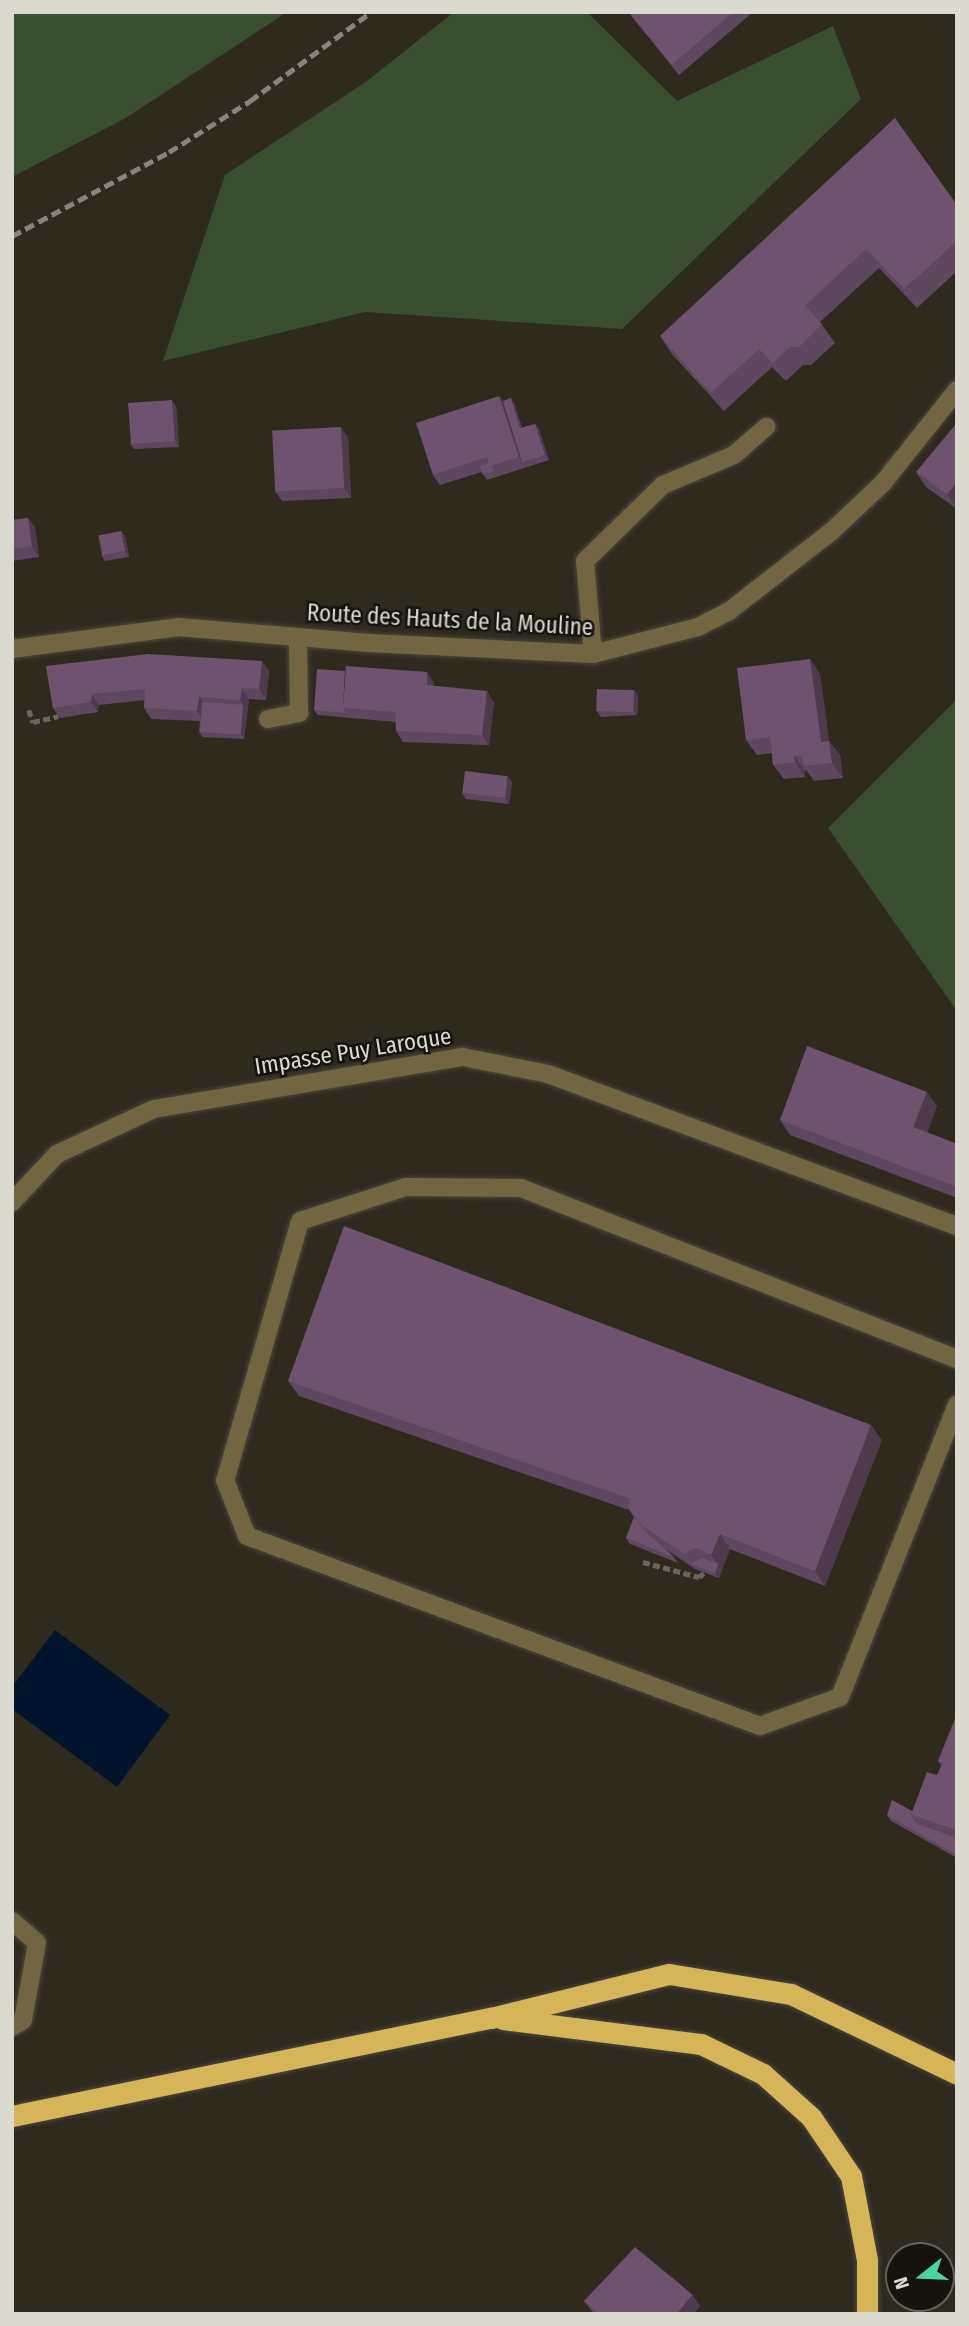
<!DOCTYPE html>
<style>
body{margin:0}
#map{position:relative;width:969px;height:2326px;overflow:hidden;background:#2f2a1e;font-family:"Fira Sans Condensed",sans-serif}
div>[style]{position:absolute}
.green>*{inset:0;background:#394f2f}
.water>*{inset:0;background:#00142b}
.path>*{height:4.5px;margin-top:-2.25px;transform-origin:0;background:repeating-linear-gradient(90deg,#6a665b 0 7px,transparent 0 10.5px)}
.roads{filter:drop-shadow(0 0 2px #4b463b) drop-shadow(0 0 2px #4b463b)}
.minor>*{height:18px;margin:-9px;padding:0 9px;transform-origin:9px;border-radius:9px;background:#726542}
.highway>*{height:21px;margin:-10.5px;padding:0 10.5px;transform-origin:10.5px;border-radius:10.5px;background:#d6b458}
.rail>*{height:5px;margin-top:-2.5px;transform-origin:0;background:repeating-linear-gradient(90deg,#88847a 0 10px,transparent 0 15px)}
.wall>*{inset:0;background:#5f475f}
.shaded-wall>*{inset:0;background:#4e394d}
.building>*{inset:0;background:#6f526e;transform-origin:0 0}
span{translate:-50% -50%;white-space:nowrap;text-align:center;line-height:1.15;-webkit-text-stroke:5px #15130e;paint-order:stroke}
.street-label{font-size:23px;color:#dcd9d1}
.frame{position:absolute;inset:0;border:14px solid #dcd9d1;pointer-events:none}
.north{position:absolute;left:885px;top:2242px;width:70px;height:70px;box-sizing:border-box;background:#15130e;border:2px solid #65625c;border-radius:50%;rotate:252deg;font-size:19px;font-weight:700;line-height:28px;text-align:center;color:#dcd9d1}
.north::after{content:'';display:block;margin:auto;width:24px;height:32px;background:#4fd399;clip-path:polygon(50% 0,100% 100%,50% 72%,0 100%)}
</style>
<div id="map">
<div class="green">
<i style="clip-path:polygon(12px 12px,287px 12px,126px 118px,12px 177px)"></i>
<i style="clip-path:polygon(454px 12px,587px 12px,677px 101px,833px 26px,861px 99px,622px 329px,365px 312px,163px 361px,225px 175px,367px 81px)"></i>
<i style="clip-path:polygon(957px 699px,957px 1011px,828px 828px)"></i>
</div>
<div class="water">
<i style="clip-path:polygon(55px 1630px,170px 1715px,117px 1787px,12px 1709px,12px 1687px)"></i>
</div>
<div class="path">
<i style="left:29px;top:710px;width:13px;rotate:72deg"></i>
<i style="left:33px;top:722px;width:26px;rotate:-13deg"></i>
<i style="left:643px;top:1562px;width:58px;rotate:15deg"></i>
<i style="left:699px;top:1577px;width:6px;rotate:-39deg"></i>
</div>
<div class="roads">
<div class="minor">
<i style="left:12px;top:649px;width:167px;rotate:-7.5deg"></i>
<i style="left:178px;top:627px;width:192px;rotate:4.8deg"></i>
<i style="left:369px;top:643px;width:224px;rotate:2.8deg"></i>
<i style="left:593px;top:654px;width:108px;rotate:-14.4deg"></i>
<i style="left:698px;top:627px;width:34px;rotate:-27deg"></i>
<i style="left:728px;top:612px;width:132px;rotate:-37.9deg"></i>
<i style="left:832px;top:531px;width:70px;rotate:-43.3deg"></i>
<i style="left:883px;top:483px;width:119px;rotate:-51.5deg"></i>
<i style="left:593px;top:654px;width:93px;rotate:-94.9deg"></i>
<i style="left:585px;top:561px;width:109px;rotate:-44.3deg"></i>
<i style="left:663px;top:485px;width:77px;rotate:-22.9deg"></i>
<i style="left:734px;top:455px;width:43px;rotate:-41.2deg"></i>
<i style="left:268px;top:719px;width:32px;rotate:-11deg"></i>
<i style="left:299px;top:713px;width:75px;rotate:-90.8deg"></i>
<i style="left:12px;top:1202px;width:66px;rotate:-46.8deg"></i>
<i style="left:57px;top:1154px;width:107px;rotate:-24.9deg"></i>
<i style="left:154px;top:1109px;width:313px;rotate:-9.6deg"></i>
<i style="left:463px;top:1057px;width:87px;rotate:11.3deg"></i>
<i style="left:548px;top:1074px;width:436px;rotate:20.4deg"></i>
<i style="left:957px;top:1359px;width:468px;rotate:-158.6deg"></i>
<i style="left:521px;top:1188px;width:115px;rotate:-179.5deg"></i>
<i style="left:406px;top:1187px;width:111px;rotate:162.2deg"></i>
<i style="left:300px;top:1221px;width:270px;rotate:106.1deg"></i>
<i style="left:225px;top:1480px;width:60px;rotate:68.6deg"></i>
<i style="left:247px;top:1536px;width:547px;rotate:20.32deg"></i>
<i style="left:760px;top:1726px;width:85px;rotate:-19.9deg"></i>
<i style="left:840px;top:1697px;width:315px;rotate:-68.2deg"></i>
<i style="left:12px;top:1921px;width:33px;rotate:41deg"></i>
<i style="left:37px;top:1943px;width:78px;rotate:100.3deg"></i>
<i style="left:23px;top:2020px;width:13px;rotate:148deg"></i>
</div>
<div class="highway">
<i style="left:503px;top:2019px;width:200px;rotate:7.2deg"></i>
<i style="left:701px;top:2044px;width:69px;rotate:25.8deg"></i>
<i style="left:763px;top:2074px;width:64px;rotate:41.9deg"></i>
<i style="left:811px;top:2117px;width:71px;rotate:55.9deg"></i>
<i style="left:851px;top:2176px;width:86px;rotate:79.2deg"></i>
<i style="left:867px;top:2260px;width:54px;rotate:90deg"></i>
<i style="left:12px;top:2116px;width:489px;rotate:-11.6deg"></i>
<i style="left:491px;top:2018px;width:183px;rotate:-13.9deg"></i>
<i style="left:669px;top:1974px;width:124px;rotate:9.3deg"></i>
<i style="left:791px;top:1994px;width:184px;rotate:25.7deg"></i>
</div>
</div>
<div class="rail">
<i style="left:12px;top:236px;width:178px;rotate:-28.1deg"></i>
<i style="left:169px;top:152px;width:96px;rotate:-32.2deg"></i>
<i style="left:250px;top:101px;width:150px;rotate:-36.3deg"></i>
</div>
<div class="wall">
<i style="clip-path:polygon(628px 12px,753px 12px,679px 75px)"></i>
<i style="clip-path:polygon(957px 205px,957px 271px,917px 308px,879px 268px,820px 322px,835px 343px,811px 365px,803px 365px,786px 381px,772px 367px,724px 411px,672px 354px,660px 336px)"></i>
<i style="clip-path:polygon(503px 401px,514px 403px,522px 428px,535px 424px,539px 429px,549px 460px,487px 480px,482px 472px,440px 485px,433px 475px)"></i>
<i style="clip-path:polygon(176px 406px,179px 447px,134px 449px,130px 444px)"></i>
<i style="clip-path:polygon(957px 423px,957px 509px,926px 487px,916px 472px)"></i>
<i style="clip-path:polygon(348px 437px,351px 498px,282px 501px,275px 491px)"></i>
<i style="clip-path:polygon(28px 518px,35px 528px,39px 557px,12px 561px,12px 520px)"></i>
<i style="clip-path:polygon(121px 531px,125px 536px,129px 557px,105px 561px,101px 555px)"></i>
<i style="clip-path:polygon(810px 659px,820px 674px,829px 741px,840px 755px,843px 778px,814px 781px,806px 770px,805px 771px,805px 777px,784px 779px,773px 765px,772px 753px,757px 755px,746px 740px)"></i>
<i style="clip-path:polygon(262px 661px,269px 671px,266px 700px,249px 699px,244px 739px,203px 737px,199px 732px,200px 721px,151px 719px,144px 708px,145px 700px,99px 705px,98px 712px,60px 718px,53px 708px,46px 666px)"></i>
<i style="clip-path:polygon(434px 683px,434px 686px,494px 702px,489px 745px,403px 742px,396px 731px,396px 722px,318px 715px,314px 710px)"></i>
<i style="clip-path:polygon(634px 690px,638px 695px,637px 715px,601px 717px,597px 711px)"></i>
<i style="clip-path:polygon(512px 782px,509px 804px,466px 799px,462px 793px)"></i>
<i style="clip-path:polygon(937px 1106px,927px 1132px,957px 1144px,957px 1198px,790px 1135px,780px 1120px)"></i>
<i style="clip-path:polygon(288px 1381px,882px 1440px,825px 1586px,730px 1549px,719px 1578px,695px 1569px,664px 1548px,674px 1557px,678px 1563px,630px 1544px,626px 1538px,634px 1517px,629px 1510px,299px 1396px)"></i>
<i style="clip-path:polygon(957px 1714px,957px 1858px,891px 1821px,887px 1815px,912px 1811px,937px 1775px,941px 1765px,938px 1761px)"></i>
<i style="clip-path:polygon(584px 2301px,700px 2306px,693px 2314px,594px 2314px)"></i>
</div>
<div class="shaded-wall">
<i style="clip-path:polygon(499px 396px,507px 406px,522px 462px,519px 457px)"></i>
<i style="clip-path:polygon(511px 398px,514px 403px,524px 434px,520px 428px)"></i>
<i style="clip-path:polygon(172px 400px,176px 406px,179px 447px,175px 441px)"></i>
<i style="clip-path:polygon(535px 424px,539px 429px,549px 460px,545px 455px)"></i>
<i style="clip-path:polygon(341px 427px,348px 437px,351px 498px,344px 488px)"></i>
<i style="clip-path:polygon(957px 482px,957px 509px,947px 494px)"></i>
<i style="clip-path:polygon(28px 518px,35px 528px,39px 557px,32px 546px)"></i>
<i style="clip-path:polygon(121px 531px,125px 536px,129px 557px,125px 551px)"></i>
<i style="clip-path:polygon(810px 659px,820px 674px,831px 757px,821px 742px)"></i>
<i style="clip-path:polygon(262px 661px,269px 671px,266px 700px,259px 689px)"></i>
<i style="clip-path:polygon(427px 672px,434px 683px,435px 695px,427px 685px)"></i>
<i style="clip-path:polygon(242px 688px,249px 699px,244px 739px,241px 733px,243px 705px,240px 700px)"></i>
<i style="clip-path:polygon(634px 690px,638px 695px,637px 715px,633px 710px)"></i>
<i style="clip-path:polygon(487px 691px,494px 702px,489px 745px,482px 735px)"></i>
<i style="clip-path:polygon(92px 694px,99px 705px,98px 712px,91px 702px)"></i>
<i style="clip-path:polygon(199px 697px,206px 707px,205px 721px,197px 711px)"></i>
<i style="clip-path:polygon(829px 741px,840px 755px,843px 778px,832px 763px)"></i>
<i style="clip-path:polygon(794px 756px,805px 771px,805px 777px,795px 762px)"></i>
<i style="clip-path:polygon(508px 776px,512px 782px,509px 804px,505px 798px)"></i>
<i style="clip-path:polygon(927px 1092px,937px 1106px,924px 1142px,913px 1127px)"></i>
<i style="clip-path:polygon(871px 1425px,882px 1440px,825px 1586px,815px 1571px)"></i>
<i style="clip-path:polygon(720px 1534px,730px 1549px,719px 1578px,715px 1573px,718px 1564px,711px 1555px)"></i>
<i style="clip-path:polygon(693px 2295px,700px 2306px,693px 2314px,676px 2314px)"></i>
</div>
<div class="building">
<i style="clip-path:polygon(629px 12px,733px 12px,672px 65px)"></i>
<i style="clip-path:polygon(895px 118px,957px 205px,957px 241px,904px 289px,866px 249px,805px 306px,822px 324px,799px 347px,790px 347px,773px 363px,759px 349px,711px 393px,660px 336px)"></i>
<i style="clip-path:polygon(499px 396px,519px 457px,490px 466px,487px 457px,433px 475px,416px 423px)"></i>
<i style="clip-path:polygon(511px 398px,520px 428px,535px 424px,545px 455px,522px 462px,503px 401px)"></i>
<i style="left:172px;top:400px;width:41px;height:44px;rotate:86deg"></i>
<i style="clip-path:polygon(957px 423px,957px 482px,947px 494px,916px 472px)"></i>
<i style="left:341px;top:427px;width:61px;height:69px;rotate:87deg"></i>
<i style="clip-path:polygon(489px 463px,494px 471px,483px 475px,480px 466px)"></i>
<i style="clip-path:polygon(28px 518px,32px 546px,12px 549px,12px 520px)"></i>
<i style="left:121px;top:531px;width:20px;height:23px;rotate:79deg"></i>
<i style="clip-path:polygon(148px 654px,262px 661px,259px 689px,242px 688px,240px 700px,199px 697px,197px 711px,144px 708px,145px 689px,92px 694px,91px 702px,53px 708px,46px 666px)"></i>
<i style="clip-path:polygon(810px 659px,821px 742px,829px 741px,832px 763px,804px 766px,802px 755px,794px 756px,795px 762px,773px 765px,770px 737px,746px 740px,737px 668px)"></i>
<i style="clip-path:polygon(346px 666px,427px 672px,427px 685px,487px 691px,482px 735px,396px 731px,395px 712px,343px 708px)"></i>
<i style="clip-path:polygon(317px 669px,345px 671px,343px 708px,346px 713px,314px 710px)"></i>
<i style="left:597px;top:689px;width:37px;height:22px;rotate:2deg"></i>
<i style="left:202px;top:702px;width:41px;height:30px;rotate:4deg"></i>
<i style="left:465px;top:771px;width:43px;height:22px;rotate:7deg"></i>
<i style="clip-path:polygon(807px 1046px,927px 1092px,913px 1127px,957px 1144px,957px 1187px,780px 1120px)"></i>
<i style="clip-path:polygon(344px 1226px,871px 1425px,815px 1571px,720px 1534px,711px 1555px,696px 1548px,684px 1554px,641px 1525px,628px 1507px,631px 1499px,288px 1381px)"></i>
<i style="clip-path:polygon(634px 1517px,648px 1534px,674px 1557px,626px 1538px)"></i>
<i style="clip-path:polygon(702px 1558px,718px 1564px,715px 1573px,691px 1564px)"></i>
<i style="clip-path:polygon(957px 1714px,957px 1829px,953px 1829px,911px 1815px,927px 1772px,937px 1775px,943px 1763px,938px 1761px)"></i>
<i style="clip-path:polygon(892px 1800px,912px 1811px,911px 1815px,917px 1824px,957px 1838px,957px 1855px,887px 1815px)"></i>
<i style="clip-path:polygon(635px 2247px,693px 2295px,676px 2314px,599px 2314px,584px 2301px)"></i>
</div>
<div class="street-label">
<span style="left:450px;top:620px;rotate:3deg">Route des Hauts de la Mouline</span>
<span style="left:353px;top:1051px;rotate:-9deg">Impasse Puy Laroque</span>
</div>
<div class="frame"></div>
<div class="north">N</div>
</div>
